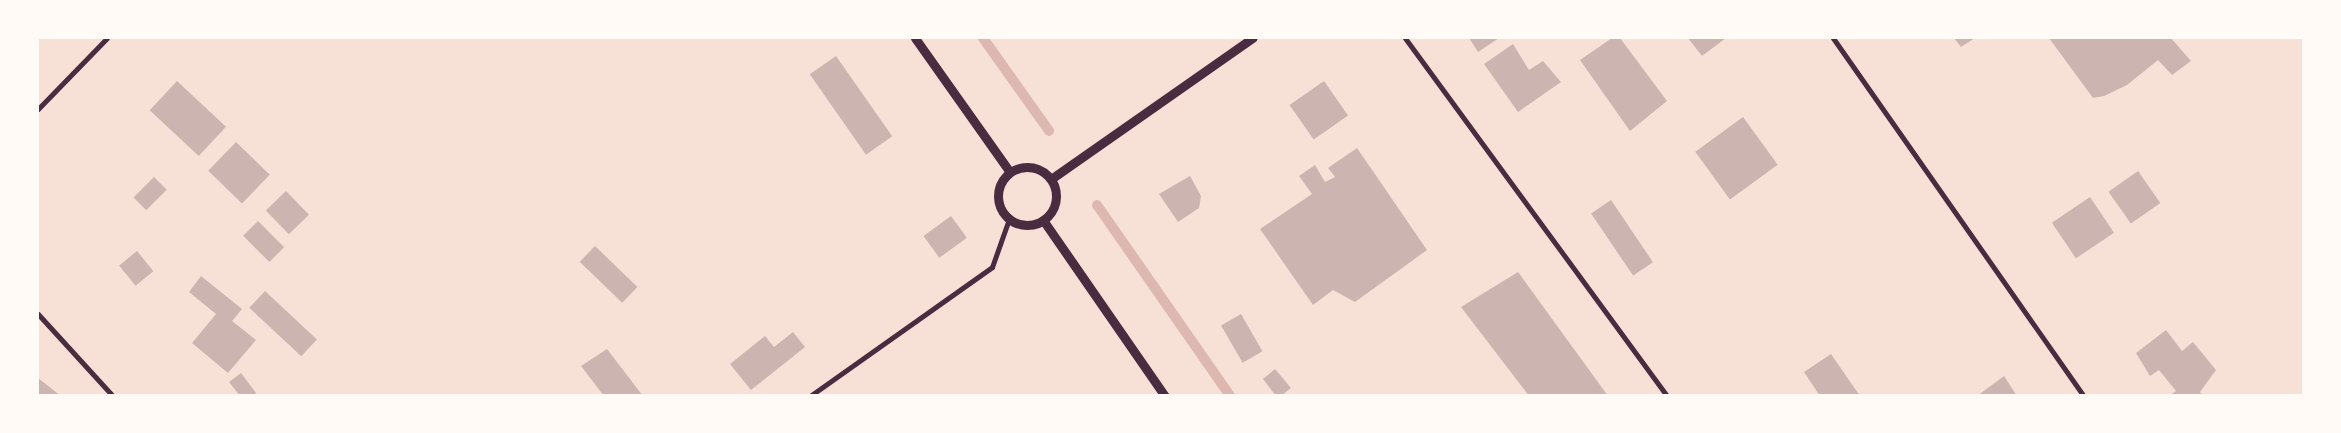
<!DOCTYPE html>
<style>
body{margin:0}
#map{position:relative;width:2341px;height:433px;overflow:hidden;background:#f7e1d7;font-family:"PT Sans",sans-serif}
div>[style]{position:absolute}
.stream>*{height:10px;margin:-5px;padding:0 5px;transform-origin:5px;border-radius:5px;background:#dcb8b0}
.building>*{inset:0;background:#ccb4b1;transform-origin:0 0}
.minor>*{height:5px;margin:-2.5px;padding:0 2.5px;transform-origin:2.5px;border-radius:2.5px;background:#4a2c40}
.tertiary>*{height:9px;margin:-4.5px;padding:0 4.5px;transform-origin:4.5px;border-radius:4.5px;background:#4a2c40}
.tertiary>.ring{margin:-4.5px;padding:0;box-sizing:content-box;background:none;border:9px solid #4a2c40;border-radius:50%}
span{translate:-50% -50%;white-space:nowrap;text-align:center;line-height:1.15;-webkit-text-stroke:4px #fffaf5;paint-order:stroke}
.frame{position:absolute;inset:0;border:39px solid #fffaf5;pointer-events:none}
</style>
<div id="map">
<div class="stream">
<i style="left:983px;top:38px;width:114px;rotate:54.6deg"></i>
<i style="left:1097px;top:205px;width:233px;rotate:55.1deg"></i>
</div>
<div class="building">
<i style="clip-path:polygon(1469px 38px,1499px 38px,1478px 52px)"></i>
<i style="clip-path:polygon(1612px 38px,1620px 38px,1667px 101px,1630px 131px,1580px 60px)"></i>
<i style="clip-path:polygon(1688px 38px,1726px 38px,1702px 56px)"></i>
<i style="clip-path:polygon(1954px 38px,1975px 38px,1961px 47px)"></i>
<i style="clip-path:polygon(2049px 38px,2171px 38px,2191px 61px,2172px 75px,2158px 60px,2127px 85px,2104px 96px,2093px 98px)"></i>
<i style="clip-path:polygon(1513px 44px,1529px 70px,1543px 61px,1561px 82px,1518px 112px,1484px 64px)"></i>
<i style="left:836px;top:56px;width:98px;height:32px;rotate:55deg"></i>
<i style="left:177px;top:81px;width:67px;height:40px;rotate:43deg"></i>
<i style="left:1324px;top:81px;width:42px;height:42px;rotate:55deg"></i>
<i style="left:1743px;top:117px;width:59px;height:59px;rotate:54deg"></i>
<i style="left:236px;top:142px;width:47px;height:40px;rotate:44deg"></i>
<i style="clip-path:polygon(1357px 148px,1427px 250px,1355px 302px,1333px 290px,1313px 305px,1260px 229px,1312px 194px,1299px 176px,1315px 165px,1325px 182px,1335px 177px,1328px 168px)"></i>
<i style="left:2138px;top:171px;width:39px;height:36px;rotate:55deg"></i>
<i style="clip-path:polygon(1190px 176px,1201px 196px,1199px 208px,1178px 222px,1159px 194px)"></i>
<i style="left:154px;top:177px;width:18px;height:29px;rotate:45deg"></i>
<i style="left:286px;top:191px;width:33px;height:28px;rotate:46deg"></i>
<i style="left:2090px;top:197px;width:43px;height:46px;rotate:56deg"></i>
<i style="left:1611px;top:200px;width:75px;height:24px;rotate:56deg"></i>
<i style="left:951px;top:216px;width:27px;height:34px;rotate:54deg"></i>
<i style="left:258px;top:221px;width:37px;height:21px;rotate:45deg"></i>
<i style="left:595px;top:246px;width:59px;height:22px;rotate:44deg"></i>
<i style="left:137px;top:251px;width:26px;height:23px;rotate:51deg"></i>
<i style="clip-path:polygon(1518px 272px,1608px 396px,1529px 396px,1461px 307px)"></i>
<i style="clip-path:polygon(201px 276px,242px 309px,232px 321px,256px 340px,228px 373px,192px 343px,216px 314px,189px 292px)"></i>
<i style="left:265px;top:291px;width:71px;height:23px;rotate:43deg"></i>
<i style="left:1241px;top:314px;width:43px;height:23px;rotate:60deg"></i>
<i style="clip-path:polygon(2166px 330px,2182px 351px,2193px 342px,2216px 370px,2200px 392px,2203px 396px,2169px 396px,2176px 391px,2159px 370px,2150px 376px,2136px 353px)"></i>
<i style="clip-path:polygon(793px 332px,805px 347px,751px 390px,730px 364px,765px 336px,774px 347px)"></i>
<i style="clip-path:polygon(607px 349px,643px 396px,604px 396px,581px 366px)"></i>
<i style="clip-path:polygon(1831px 354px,1860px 396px,1820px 396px,1804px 372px)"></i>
<i style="clip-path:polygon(1275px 369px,1291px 388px,1281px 396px,1276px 396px,1263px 379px)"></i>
<i style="clip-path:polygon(241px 373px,256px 393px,253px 396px,240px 396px,229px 382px)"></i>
<i style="clip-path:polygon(2004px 376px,2017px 396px,1977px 396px)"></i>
<i style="clip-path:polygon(38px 378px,61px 396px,38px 396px)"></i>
</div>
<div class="minor">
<i style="left:1405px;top:38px;width:444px;rotate:53.8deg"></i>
<i style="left:1833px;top:38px;width:437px;rotate:55deg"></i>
<i style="left:38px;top:109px;width:99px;rotate:-45.8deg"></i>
<i style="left:38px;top:314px;width:111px;rotate:47.6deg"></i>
<i style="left:810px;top:396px;width:223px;rotate:-35.3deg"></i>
<i style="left:992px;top:267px;width:51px;rotate:-70.5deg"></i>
</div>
<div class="tertiary">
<i style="left:915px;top:38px;width:164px;rotate:54.7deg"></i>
<i class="ring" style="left:998px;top:167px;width:49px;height:49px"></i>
<i style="left:1051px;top:179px;width:246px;rotate:-35deg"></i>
<i style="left:1043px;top:220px;width:214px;rotate:55.3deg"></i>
</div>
<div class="frame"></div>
</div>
